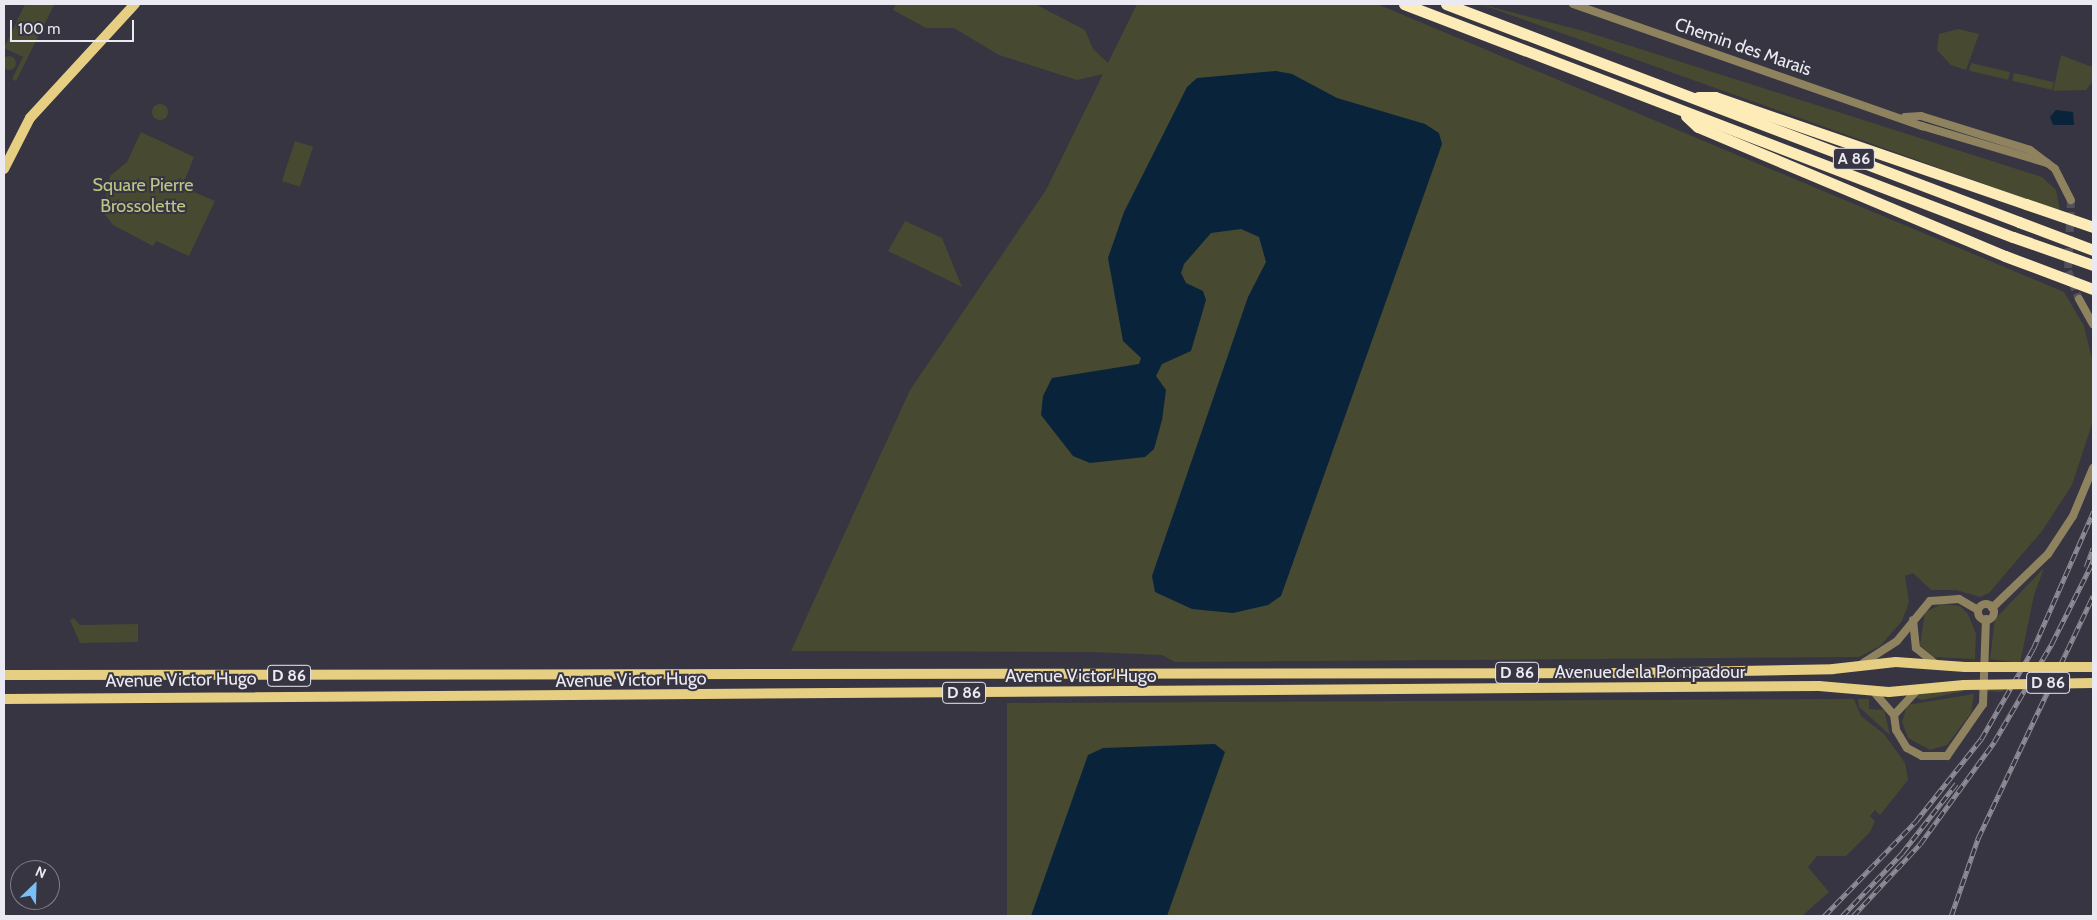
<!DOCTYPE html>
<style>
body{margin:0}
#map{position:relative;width:2097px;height:920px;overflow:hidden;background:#363541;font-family:Cabin,sans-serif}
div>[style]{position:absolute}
.green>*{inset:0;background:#474a30;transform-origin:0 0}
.round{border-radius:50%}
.water>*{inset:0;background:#09233b}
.minor-tunnel>*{height:8px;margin-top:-4px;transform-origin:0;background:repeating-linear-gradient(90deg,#51505c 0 8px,transparent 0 12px)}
.minor>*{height:8px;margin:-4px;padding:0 4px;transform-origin:4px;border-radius:4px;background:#8f835f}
.minor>.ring{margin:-4px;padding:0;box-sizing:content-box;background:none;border:8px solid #8f835f;border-radius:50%}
.major>*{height:10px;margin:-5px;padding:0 5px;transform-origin:5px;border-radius:5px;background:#e6ce82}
.highway>*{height:11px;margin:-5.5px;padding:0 5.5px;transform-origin:5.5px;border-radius:5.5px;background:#feecb8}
.rail>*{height:4.5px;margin-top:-2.25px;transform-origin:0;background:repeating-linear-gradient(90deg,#363541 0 8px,#8e8d97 0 16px);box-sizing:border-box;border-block:1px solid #8e8d97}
.major-bridge>*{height:10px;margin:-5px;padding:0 5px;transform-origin:5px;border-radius:5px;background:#e6ce82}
.highway-bridge>*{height:11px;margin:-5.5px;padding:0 5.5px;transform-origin:5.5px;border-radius:5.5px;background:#feecb8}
span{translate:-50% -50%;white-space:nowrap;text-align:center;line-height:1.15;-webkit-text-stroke:4px #363541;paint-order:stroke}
.shield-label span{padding:1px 4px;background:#363541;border:1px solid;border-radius:4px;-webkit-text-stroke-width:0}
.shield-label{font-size:16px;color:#ebeaf2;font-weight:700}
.street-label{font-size:18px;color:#ebeaf2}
.park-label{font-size:18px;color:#bdc685}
.frame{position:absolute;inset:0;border:5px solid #ebeaf2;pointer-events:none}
.north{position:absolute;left:10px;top:860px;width:50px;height:50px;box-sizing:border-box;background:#363541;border:1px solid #7e7d88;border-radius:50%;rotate:24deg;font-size:14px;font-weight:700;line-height:20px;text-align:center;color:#ebeaf2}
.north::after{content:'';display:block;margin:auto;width:18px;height:22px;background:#78bff8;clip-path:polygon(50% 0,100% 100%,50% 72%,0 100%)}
.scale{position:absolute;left:10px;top:20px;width:124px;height:22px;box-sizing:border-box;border:2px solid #ebeaf2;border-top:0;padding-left:6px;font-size:15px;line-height:18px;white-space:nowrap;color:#ebeaf2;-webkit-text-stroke:4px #363541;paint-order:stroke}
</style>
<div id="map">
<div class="green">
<i style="clip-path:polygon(25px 4px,54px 5px,16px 81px,12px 79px,23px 57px,4px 48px)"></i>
<i style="clip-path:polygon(896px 4px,1035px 4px,1085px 30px,1093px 49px,1108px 63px,1137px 4px,1377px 4px,2064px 292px,2084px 326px,2093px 363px,2093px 421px,2072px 485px,2042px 531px,1989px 593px,1980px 597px,1956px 590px,1931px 590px,1913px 573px,1905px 576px,1909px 602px,1902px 621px,1880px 646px,1859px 657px,1175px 662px,1162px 655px,1091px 652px,791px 651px,910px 390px,1046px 190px,1103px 74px,1077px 80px,999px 55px,954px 28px,926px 28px,893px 10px)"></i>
<i style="clip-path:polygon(1480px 4px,1587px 32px,2042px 177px,2056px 190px,2060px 211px)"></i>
<i style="clip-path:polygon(1958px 29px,1979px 34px,1966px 70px,1951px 65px,1937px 50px,1939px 34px)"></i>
<i style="clip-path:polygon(2061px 55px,2092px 67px,2093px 81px,2086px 90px,2053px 91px)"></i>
<i class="round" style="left:2px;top:56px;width:14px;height:14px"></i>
<i style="left:1971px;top:63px;width:40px;height:8px;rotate:13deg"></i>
<i style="left:2014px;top:73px;width:41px;height:8px;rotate:13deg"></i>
<i class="round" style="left:152px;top:104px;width:16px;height:16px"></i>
<i style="clip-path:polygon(141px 132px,194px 157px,182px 187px,215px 201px,189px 256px,156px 241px,153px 246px,113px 225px,103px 212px,110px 176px,127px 162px)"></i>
<i style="left:295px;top:141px;width:19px;height:42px;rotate:18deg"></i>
<i style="clip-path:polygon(905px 221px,942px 238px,962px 287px,888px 251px)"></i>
<i style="clip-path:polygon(2044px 568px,2034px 595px,2020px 663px,1990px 659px,1995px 619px)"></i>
<i style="clip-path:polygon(1942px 604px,1960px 606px,1968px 614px,1976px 634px,1975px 659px,1933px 657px,1920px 645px,1925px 612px)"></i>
<i style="clip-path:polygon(74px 618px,80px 625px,138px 624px,138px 642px,80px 643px,70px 620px)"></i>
<i style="clip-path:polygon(2005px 688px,2003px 692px,1969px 690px,1922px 700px,1914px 697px,1924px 692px,1969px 689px)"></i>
<i style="clip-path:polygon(1974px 694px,1971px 713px,1947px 745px,1930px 750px,1908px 738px,1902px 722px,1907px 705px)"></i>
<i style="clip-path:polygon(1854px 699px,1861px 716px,1884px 734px,1905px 763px,1908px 780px,1880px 815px,1875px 810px,1870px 816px,1875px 821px,1870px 832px,1846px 856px,1817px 856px,1808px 867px,1829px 892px,1802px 916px,1007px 916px,1007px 703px)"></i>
<i style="clip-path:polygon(1858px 699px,1869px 699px,1869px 709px,1884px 710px,1890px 735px,1859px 707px)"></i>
</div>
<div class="water">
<i style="clip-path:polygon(1276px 71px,1292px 74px,1337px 98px,1425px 124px,1439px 133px,1442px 144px,1281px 596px,1268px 605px,1233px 613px,1192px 609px,1155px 592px,1152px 576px,1248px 297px,1266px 262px,1259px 237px,1241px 229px,1211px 233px,1184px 264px,1181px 273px,1186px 283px,1203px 291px,1206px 300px,1191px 351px,1162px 364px,1156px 376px,1166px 390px,1162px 420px,1154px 449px,1145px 457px,1090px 463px,1073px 456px,1041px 415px,1043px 396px,1052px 378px,1139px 364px,1141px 358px,1123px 341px,1108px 258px,1124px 212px,1187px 87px,1197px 78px)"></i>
<i style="clip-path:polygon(2056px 110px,2073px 112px,2074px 125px,2053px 125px,2050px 117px)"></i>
<i style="clip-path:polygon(1215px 744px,1225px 752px,1167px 916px,1031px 916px,1088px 755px,1103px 748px)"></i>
</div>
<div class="minor-tunnel">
<i style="left:2071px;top:200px;width:71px;rotate:92.4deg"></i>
<i style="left:2068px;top:271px;width:30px;rotate:69deg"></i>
</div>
<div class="minor">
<i style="left:1573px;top:4px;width:370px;rotate:19.3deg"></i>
<i style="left:1922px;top:126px;width:130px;rotate:16.5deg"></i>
<i style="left:1905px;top:117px;width:16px;rotate:-4deg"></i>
<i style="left:1921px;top:116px;width:114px;rotate:17.3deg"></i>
<i style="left:2030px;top:150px;width:31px;rotate:37deg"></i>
<i style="left:2055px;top:169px;width:35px;rotate:63deg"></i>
<i style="left:2079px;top:299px;width:29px;rotate:61deg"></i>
<i class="ring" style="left:1978px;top:604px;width:8px;height:8px"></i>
<i style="left:1992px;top:608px;width:78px;rotate:-44deg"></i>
<i style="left:2048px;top:554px;width:45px;rotate:-56.7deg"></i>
<i style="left:2073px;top:516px;width:52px;rotate:-67.4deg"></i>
<i style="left:1913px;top:620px;width:28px;rotate:84deg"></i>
<i style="left:1916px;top:648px;width:26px;rotate:39deg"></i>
<i style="left:1863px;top:663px;width:40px;rotate:-32.9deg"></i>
<i style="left:1897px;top:641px;width:52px;rotate:-50.5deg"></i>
<i style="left:1930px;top:601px;width:29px;rotate:-4deg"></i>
<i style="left:1959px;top:599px;width:22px;rotate:30deg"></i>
<i style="left:1873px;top:691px;width:32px;rotate:49deg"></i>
<i style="left:1894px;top:715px;width:15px;rotate:82deg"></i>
<i style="left:1896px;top:730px;width:21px;rotate:59deg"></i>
<i style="left:1907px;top:748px;width:17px;rotate:28deg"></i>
<i style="left:1922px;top:756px;width:25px"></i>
<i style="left:1947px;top:756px;width:63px;rotate:-55.3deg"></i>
<i style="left:1983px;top:704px;width:85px;rotate:-88deg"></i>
<i style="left:1894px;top:715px;width:34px;rotate:-47deg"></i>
</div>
<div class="major">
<i style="left:4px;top:169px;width:57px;rotate:-63deg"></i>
<i style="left:30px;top:118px;width:155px;rotate:-47.4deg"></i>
<i style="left:4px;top:675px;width:1628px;rotate:-0.07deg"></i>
<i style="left:1632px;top:673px;width:201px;rotate:-1.1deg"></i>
<i style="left:1833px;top:669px;width:63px;rotate:-6.3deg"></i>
<i style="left:1896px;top:662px;width:69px;rotate:4.1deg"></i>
<i style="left:4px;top:699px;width:1815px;rotate:-0.41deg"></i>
<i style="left:1819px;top:686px;width:70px;rotate:4.9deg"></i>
<i style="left:1889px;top:692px;width:75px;rotate:-5.3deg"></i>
</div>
<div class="highway">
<i style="left:1404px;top:4px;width:652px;rotate:20.94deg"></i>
<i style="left:1446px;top:4px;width:613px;rotate:20.83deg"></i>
<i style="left:1698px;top:97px;width:17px"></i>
<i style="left:1715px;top:97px;width:329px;rotate:19deg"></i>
<i style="left:1686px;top:116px;width:16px;rotate:43deg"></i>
<i style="left:1698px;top:127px;width:333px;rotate:22.8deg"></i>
</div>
<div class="rail">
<i style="left:2086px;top:567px;width:20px;rotate:-70deg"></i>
<i style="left:1824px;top:916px;width:132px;rotate:-45.9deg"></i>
<i style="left:1916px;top:821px;width:105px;rotate:-51.6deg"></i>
<i style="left:1981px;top:739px;width:104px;rotate:-60deg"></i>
<i style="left:2033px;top:649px;width:150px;rotate:-66.3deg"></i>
<i style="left:1842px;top:916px;width:87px;rotate:-46.4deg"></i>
<i style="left:1902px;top:853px;width:88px;rotate:-52deg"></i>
<i style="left:1853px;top:916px;width:98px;rotate:-47.1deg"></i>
<i style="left:1920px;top:844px;width:126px;rotate:-54deg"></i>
<i style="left:1994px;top:742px;width:115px;rotate:-59.6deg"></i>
<i style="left:2052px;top:643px;width:92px;rotate:-63.4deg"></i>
<i style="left:1951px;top:916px;width:83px;rotate:-70.9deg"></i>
<i style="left:1978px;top:838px;width:268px;rotate:-64.6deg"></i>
</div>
<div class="major-bridge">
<i style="left:1965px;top:667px;width:128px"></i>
<i style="left:1964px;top:685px;width:129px;rotate:-0.9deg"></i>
</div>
<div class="highway-bridge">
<i style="left:2026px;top:204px;width:71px;rotate:18.9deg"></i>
<i style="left:2019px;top:222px;width:79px;rotate:20.7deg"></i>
<i style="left:2013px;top:237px;width:85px;rotate:19.3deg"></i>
<i style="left:2005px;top:256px;width:94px;rotate:20.6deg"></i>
</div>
<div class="shield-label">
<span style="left:1854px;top:159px">A 86</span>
<span style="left:1517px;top:673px">D 86</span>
<span style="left:289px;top:676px">D 86</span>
<span style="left:2048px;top:683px">D 86</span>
<span style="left:964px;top:693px">D 86</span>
</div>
<div class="street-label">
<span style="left:1743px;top:47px;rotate:19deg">Chemin des Marais</span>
<span style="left:1650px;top:672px">Avenue de la Pompadour</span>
<span style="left:1081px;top:676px">Avenue Victor Hugo</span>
<span style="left:181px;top:680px;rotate:-1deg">Avenue Victor Hugo</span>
<span style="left:631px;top:680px;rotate:-1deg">Avenue Victor Hugo</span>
</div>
<div class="park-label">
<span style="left:143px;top:196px">Square Pierre<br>Brossolette</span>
</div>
<div class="frame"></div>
<div class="north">N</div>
<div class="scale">100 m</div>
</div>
